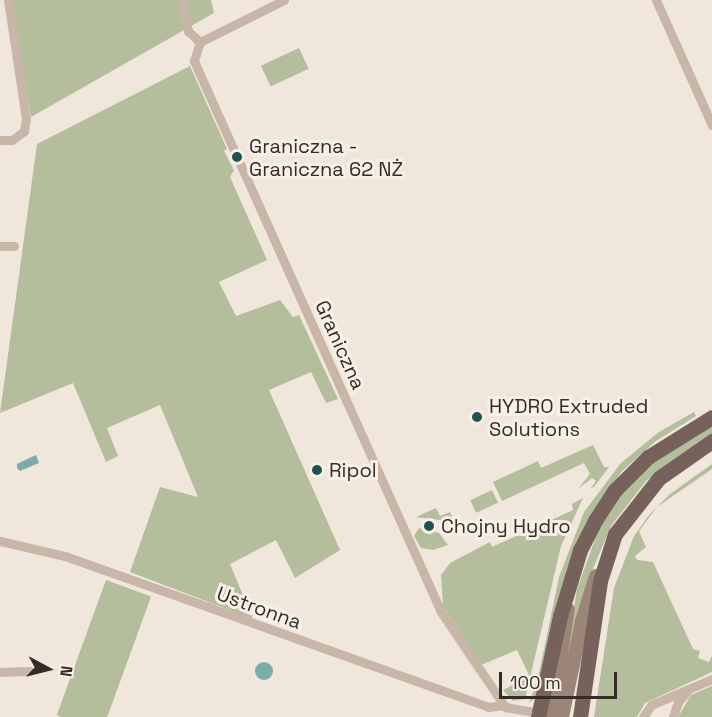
<!DOCTYPE html>
<meta charset="utf-8">
<style>
body{margin:0}
#map{position:relative;width:712px;height:717px;overflow:hidden;background:#f0e6db;font-family:"Space Grotesk",sans-serif}
div>[style]{position:absolute}
.green>*{inset:0;background:#b4be9c;transform-origin:0 0}
.water>*{inset:0;background:#7cabac}
.round{border-radius:50%}
.minor>*{height:9px;margin:-4.5px;padding:0 4.5px;transform-origin:4.5px;border-radius:4.5px;background:#c8b6a8}
.secondary>*{height:14px;margin:-7px;padding:0 7px;transform-origin:7px;border-radius:7px;background:#9b8579}
.primary>*{height:15px;margin:-7.5px;padding:0 7.5px;transform-origin:7.5px;border-radius:7.5px;background:#76625a}
.dots>*{width:16px;height:16px;translate:-50% -50%;box-sizing:border-box;border:3px solid #f8f0e7;border-radius:50%}
span{translate:-50% -50%;white-space:nowrap;text-align:center;line-height:1.15;-webkit-text-stroke:6px #f8f0e7;paint-order:stroke}
.poi-label{font-size:20px;color:#352c28}
.left{translate:0 -50%;text-align:left}
.street-label{font-size:20px;color:#352c28}
.north{position:absolute;left:18px;top:639px;width:60px;height:60px;-webkit-text-stroke:4px #f8f0e7;paint-order:stroke;rotate:97deg;font-size:16px;font-weight:700;line-height:24px;text-align:center;color:#352c28}
.north::after{content:'';display:block;margin:auto;width:21px;height:27px;background:#352c28;clip-path:polygon(50% 0,100% 100%,50% 72%,0 100%)}
.scale{position:absolute;left:499px;top:672px;width:118px;height:27px;box-sizing:border-box;border:3px solid #352c28;border-top:0;padding-left:8px;font-size:18px;line-height:21px;white-space:nowrap;color:#352c28;-webkit-text-stroke:4px #f8f0e7;paint-order:stroke}
</style>
<div id="map">
<div class="green">
<i style="clip-path:polygon(11px 0,211px 0,214px 13px,31px 117px)"></i>
<i style="left:299px;top:48px;width:23px;height:42px;rotate:65deg"></i>
<i style="clip-path:polygon(190px 66px,227px 149px,224px 151px,234px 170px,230px 177px,267px 260px,219px 282px,236px 316px,280px 300px,293px 317px,299px 315px,338px 399px,326px 403px,311px 372px,269px 390px,340px 550px,295px 578px,276px 540px,230px 564px,253px 619px,130px 572px,160px 487px,198px 497px,160px 405px,107px 428px,118px 456px,106px 462px,73px 383px,0 413px,37px 144px)"></i>
<i style="clip-path:polygon(694px 412px,696px 416px,656px 441px,622px 471px,585px 525px,536px 697px,529px 703px,538px 678px,559px 577px,584px 512px,621px 463px,659px 432px)"></i>
<i style="clip-path:polygon(712px 425px,712px 434px,646px 481px,611px 526px,587px 583px,560px 692px,577px 589px,599px 528px,620px 496px,652px 462px)"></i>
<i style="clip-path:polygon(593px 445px,604px 467px,609px 467px,594px 487px,591px 488px,596px 481px,592px 478px,578px 489px,590px 474px,584px 463px,502px 501px,493px 482px,538px 461px,541px 468px)"></i>
<i style="clip-path:polygon(712px 464px,712px 469px,657px 507px,639px 531px,646px 547px,635px 556px,637px 560px,653px 562px,693px 649px,700px 651px,698px 658px,709px 662px,712px 656px,712px 672px,645px 703px,637px 717px,594px 717px,614px 588px,634px 536px,649px 515px,670px 494px)"></i>
<i style="left:492px;top:490px;width:14px;height:24px;rotate:65deg"></i>
<i style="clip-path:polygon(583px 498px,561px 546px,525px 699px,513px 701px,503px 690px,530px 677px,517px 650px,481px 665px,443px 606px,441px 575px,450px 563px,490px 542px,492px 547px,573px 510px,572px 504px)"></i>
<i style="clip-path:polygon(436px 508px,440px 516px,450px 512px,455px 522px,416px 517px)"></i>
<i style="clip-path:polygon(419px 528px,439px 533px,448px 545px,433px 550px,421px 548px,414px 536px)"></i>
<i style="left:106px;top:580px;width:48px;height:144px;rotate:20deg"></i>
<i style="clip-path:polygon(712px 686px,712px 717px,678px 717px,691px 695px)"></i>
</div>
<div class="water">
<i style="clip-path:polygon(36px 455px,39px 463px,20px 471px,17px 468px,17px 464px)"></i>
<i class="round" style="left:255px;top:662px;width:18px;height:18px"></i>
</div>
<div class="minor">
<i style="left:182px;top:0;width:32px;rotate:79deg"></i>
<i style="left:188px;top:31px;width:16px;rotate:43deg"></i>
<i style="left:284px;top:0;width:94px;rotate:153.4deg"></i>
<i style="left:200px;top:42px;width:20px;rotate:108deg"></i>
<i style="left:194px;top:61px;width:604px;rotate:65.85deg"></i>
<i style="left:441px;top:612px;width:115px;rotate:56deg"></i>
<i style="left:505px;top:707px;width:35px;rotate:10deg"></i>
<i style="left:656px;top:0;width:137px;rotate:65.9deg"></i>
<i style="left:0;top:140px;width:12px"></i>
<i style="left:12px;top:140px;width:15px;rotate:-37deg"></i>
<i style="left:24px;top:131px;width:12px;rotate:-81deg"></i>
<i style="left:26px;top:119px;width:120px;rotate:-98.6deg"></i>
<i style="left:0;top:246px;width:14px"></i>
<i style="left:0;top:541px;width:67px;rotate:13deg"></i>
<i style="left:65px;top:556px;width:449px;rotate:19.6deg"></i>
<i style="left:488px;top:707px;width:16px;rotate:-7deg"></i>
<i style="left:0;top:672px;width:29px;rotate:-2deg"></i>
<i style="left:643px;top:717px;width:14px;rotate:-56deg"></i>
<i style="left:651px;top:705px;width:66px;rotate:-23.1deg"></i>
<i style="left:673px;top:717px;width:16px;rotate:-72deg"></i>
<i style="left:678px;top:702px;width:17px;rotate:-50deg"></i>
</div>
<div class="secondary">
<i style="left:551px;top:717px;width:109px;rotate:-81.1deg"></i>
<i style="left:562px;top:717px;width:98px;rotate:-78.2deg"></i>
<i style="left:582px;top:621px;width:47px;rotate:-72.7deg"></i>
</div>
<div class="primary">
<i style="left:538px;top:717px;width:103px;rotate:-77.7deg"></i>
<i style="left:560px;top:616px;width:69px;rotate:-73.1deg"></i>
<i style="left:580px;top:550px;width:35px;rotate:-63deg"></i>
<i style="left:596px;top:519px;width:35px;rotate:-57deg"></i>
<i style="left:615px;top:490px;width:47px;rotate:-45deg"></i>
<i style="left:648px;top:457px;width:75px;rotate:-32deg"></i>
<i style="left:580px;top:717px;width:137px;rotate:-81.6deg"></i>
<i style="left:600px;top:581px;width:49px;rotate:-72.3deg"></i>
<i style="left:615px;top:534px;width:71px;rotate:-51.8deg"></i>
<i style="left:659px;top:478px;width:65px;rotate:-34.9deg"></i>
</div>
<div class="dots">
<i style="left:237px;top:157px;background:#205254"></i>
<i style="left:477px;top:417px;background:#205254"></i>
<i style="left:317px;top:470px;background:#205254"></i>
<i style="left:429px;top:526px;background:#205254"></i>
</div>
<div class="poi-label">
<span class="left" style="left:249px;top:158px">Graniczna -<br>Graniczna 62 NŻ</span>
<span class="left" style="left:489px;top:418px">HYDRO Extruded<br>Solutions</span>
<span class="left" style="left:329px;top:470px">Ripol</span>
<span class="left" style="left:441px;top:526px">Chojny Hydro</span>
</div>
<div class="street-label">
<span style="left:340px;top:345px;rotate:66deg">Graniczna</span>
<span style="left:259px;top:608px;rotate:20deg">Ustronna</span>
</div>
<div class="north">N</div>
<div class="scale">100 m</div>
</div>
